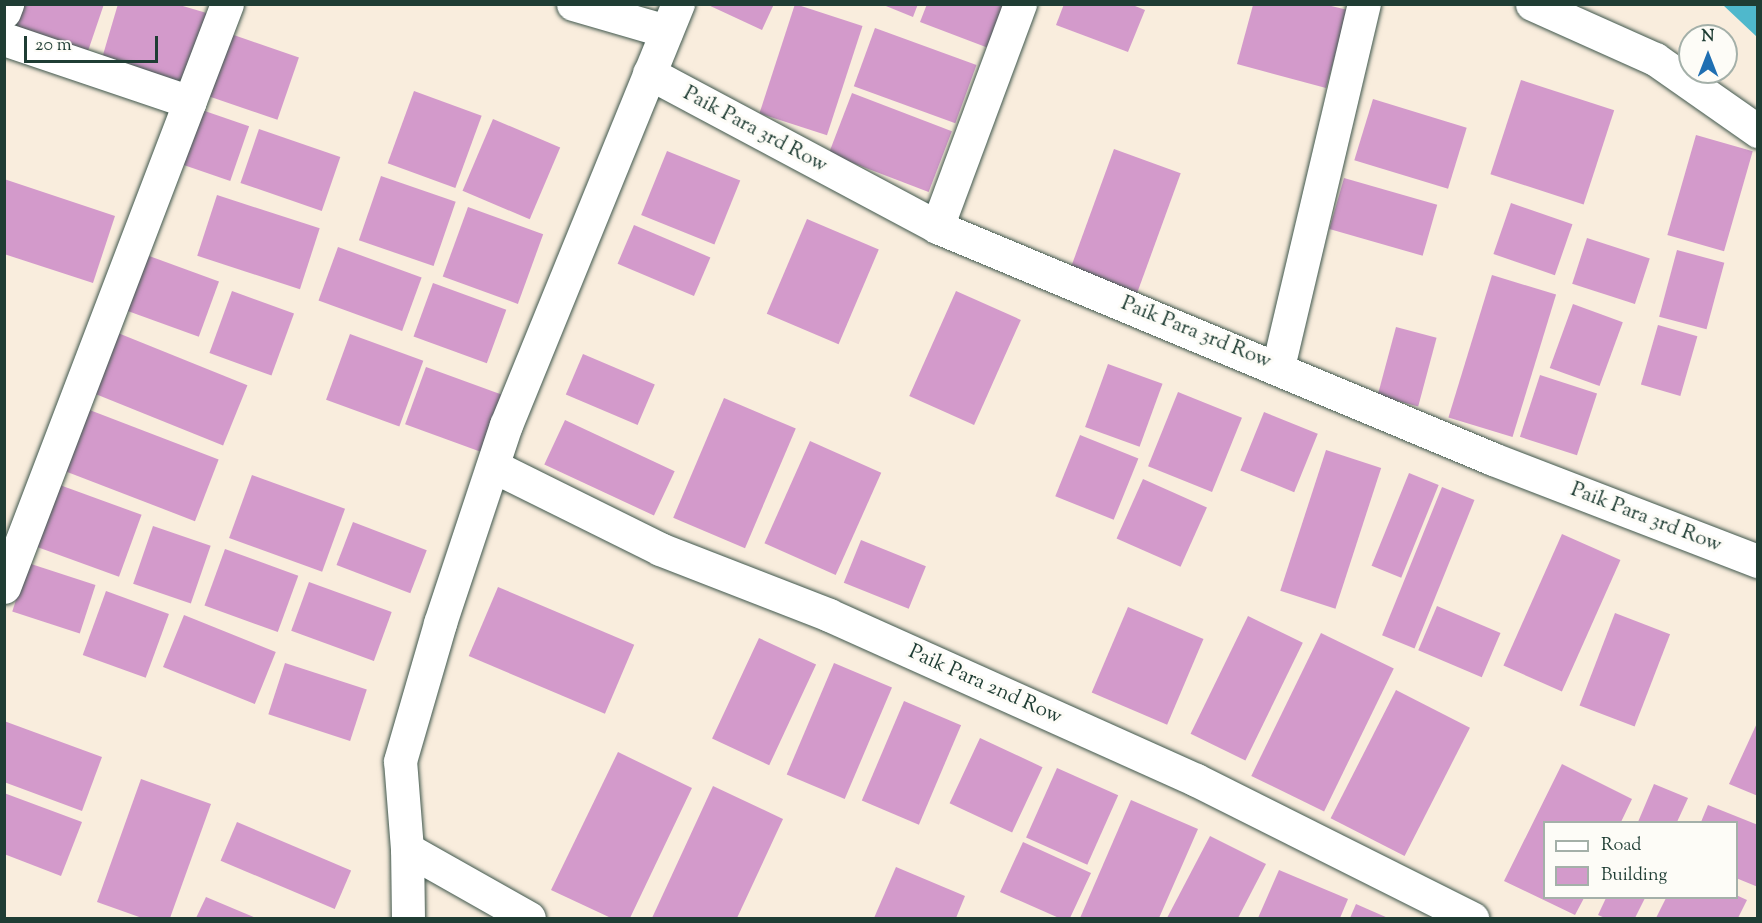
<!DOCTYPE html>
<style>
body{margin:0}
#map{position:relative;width:1762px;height:923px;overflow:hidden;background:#f9eddd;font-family:"Sorts Mill Goudy",serif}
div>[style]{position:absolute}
.water>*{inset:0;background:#4fb8cc}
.building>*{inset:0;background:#d39acb;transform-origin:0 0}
.roads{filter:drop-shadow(0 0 2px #40574d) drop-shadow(0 0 2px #40574d)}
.street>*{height:33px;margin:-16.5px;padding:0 16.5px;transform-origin:16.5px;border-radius:16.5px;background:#fff}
span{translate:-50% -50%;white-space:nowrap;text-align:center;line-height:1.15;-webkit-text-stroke:6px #fdfcf7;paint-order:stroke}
.street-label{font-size:21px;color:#1f3d34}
.frame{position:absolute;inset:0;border:6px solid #1f3d34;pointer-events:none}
.legend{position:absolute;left:1543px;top:821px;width:195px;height:78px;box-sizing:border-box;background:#fdfcf7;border:2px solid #a4b0a9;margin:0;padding:8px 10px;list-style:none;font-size:18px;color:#1f3d34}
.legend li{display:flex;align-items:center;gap:12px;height:30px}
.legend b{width:30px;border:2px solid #a4b0a9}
.north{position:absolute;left:1678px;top:24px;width:60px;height:60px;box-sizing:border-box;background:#fdfcf7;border:2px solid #a4b0a9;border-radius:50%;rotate:0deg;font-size:16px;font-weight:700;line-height:24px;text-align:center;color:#1f3d34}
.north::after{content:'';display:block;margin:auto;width:21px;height:27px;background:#1f6fb2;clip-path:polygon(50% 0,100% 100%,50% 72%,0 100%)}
.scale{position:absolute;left:24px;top:36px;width:134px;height:27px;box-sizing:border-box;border:3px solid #1f3d34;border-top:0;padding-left:8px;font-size:18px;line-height:21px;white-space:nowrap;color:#1f3d34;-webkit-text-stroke:4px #fdfcf7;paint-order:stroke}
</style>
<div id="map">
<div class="water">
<i style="clip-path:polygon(1723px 5px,1757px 5px,1757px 37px)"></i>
</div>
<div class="building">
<i style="clip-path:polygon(20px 4px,104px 4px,87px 54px,12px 30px)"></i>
<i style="clip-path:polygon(118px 4px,176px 4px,210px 14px,188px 90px,100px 65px)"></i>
<i style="clip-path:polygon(706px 4px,774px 4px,762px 30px)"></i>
<i style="left:795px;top:4px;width:71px;height:115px;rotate:18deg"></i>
<i style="clip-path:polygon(881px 4px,918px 4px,913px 17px)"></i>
<i style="clip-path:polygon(927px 4px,1008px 4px,991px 49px,920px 22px)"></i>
<i style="clip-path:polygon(1064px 4px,1130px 4px,1145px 10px,1128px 52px,1056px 25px)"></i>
<i style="clip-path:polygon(1253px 5px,1327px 5px,1348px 10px,1326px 88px,1237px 64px)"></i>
<i style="left:875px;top:28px;width:108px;height:62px;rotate:20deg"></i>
<i style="left:228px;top:33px;width:75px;height:66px;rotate:19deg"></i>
<i style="left:1521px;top:80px;width:98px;height:99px;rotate:18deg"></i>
<i style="left:414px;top:91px;width:72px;height:77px;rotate:20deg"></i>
<i style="left:852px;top:93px;width:107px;height:65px;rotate:21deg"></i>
<i style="left:1373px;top:99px;width:98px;height:64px;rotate:17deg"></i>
<i style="left:199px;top:109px;width:53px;height:58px;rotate:19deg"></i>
<i style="left:493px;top:119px;width:73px;height:78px;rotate:23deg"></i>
<i style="left:259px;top:129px;width:86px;height:57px;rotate:19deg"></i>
<i style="left:1696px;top:135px;width:59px;height:104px;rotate:16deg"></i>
<i style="left:1114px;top:149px;width:71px;height:128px;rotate:20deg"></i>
<i style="left:667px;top:151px;width:79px;height:69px;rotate:22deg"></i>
<i style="left:381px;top:176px;width:79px;height:68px;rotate:19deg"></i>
<i style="left:1344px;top:178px;width:97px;height:53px;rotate:16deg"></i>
<i style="clip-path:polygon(4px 179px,115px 216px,93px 283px,4px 254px)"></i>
<i style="left:217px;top:195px;width:108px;height:64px;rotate:18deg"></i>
<i style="left:1511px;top:203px;width:65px;height:54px;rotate:19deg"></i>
<i style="left:468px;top:207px;width:80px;height:74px;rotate:20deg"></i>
<i style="left:807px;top:219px;width:78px;height:103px;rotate:23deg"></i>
<i style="left:634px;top:225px;width:83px;height:42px;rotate:23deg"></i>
<i style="left:1587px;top:238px;width:66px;height:48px;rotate:18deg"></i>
<i style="left:338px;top:247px;width:89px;height:57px;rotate:20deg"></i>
<i style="left:1677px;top:250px;width:49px;height:69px;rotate:15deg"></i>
<i style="left:141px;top:253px;width:83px;height:59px;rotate:20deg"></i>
<i style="left:1492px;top:275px;width:67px;height:149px;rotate:17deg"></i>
<i style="left:433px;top:283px;width:78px;height:57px;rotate:20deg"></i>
<i style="left:232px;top:291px;width:66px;height:66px;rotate:20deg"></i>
<i style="left:956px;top:291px;width:71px;height:115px;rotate:24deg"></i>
<i style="left:1573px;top:304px;width:53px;height:68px;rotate:20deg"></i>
<i style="left:1658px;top:325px;width:41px;height:62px;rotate:16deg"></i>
<i style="left:1396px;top:327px;width:42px;height:71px;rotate:15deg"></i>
<i style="left:113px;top:331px;width:145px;height:65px;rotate:22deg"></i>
<i style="left:350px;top:334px;width:78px;height:70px;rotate:20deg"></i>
<i style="left:583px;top:354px;width:78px;height:44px;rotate:23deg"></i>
<i style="left:1108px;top:364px;width:58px;height:67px;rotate:20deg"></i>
<i style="left:426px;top:367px;width:81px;height:61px;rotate:20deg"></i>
<i style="left:1540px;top:375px;width:60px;height:65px;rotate:18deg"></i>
<i style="left:1178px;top:392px;width:69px;height:80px;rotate:22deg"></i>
<i style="left:724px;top:398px;width:78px;height:130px;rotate:23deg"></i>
<i style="left:87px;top:409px;width:141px;height:66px;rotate:21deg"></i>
<i style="left:1264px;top:412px;width:58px;height:63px;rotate:22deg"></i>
<i style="left:565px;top:420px;width:121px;height:49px;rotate:25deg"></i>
<i style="left:1080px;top:435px;width:63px;height:66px;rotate:22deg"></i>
<i style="left:810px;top:441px;width:78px;height:112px;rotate:24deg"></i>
<i style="left:1326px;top:450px;width:58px;height:148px;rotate:18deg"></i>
<i style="left:1409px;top:473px;width:32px;height:100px;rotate:22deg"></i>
<i style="left:252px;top:475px;width:99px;height:67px;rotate:20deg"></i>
<i style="left:1143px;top:479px;width:70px;height:65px;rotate:24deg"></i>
<i style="left:57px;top:484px;width:90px;height:66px;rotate:20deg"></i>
<i style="left:1442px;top:487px;width:35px;height:160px;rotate:22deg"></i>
<i style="left:353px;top:522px;width:79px;height:46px;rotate:21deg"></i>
<i style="left:153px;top:526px;width:61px;height:61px;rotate:19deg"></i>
<i style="left:1562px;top:534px;width:64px;height:144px;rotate:24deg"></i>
<i style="left:861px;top:540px;width:70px;height:46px;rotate:22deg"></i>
<i style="left:225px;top:549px;width:78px;height:60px;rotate:20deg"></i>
<i style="left:28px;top:563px;width:71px;height:51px;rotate:18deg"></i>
<i style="left:309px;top:582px;width:88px;height:52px;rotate:20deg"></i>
<i style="left:498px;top:587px;width:148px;height:75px;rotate:23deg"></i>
<i style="left:106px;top:591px;width:67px;height:68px;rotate:20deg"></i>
<i style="left:1437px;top:606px;width:69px;height:48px;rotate:23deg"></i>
<i style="left:1128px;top:607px;width:82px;height:93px;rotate:23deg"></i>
<i style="left:1615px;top:613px;width:59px;height:99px;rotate:21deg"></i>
<i style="left:184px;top:615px;width:99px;height:56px;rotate:22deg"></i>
<i style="left:1248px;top:616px;width:61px;height:131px;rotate:26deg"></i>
<i style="left:1321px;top:633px;width:81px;height:159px;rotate:26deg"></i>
<i style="left:759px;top:638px;width:63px;height:111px;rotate:25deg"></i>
<i style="left:285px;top:663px;width:86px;height:54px;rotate:18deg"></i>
<i style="left:834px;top:663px;width:63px;height:121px;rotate:23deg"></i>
<i style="left:1396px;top:690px;width:83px;height:144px;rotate:27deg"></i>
<i style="left:904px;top:701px;width:62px;height:108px;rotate:23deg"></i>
<i style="clip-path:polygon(4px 721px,102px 757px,82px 811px,4px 782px)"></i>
<i style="clip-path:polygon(1758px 721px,1758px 796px,1729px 784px)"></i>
<i style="left:980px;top:738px;width:69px;height:72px;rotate:25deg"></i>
<i style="clip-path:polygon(618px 752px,692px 788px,630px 918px,611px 918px,551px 890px)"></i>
<i style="clip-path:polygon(1562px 764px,1632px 799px,1621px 822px,1544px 822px,1544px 898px,1584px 898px,1575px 915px,1504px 881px)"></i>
<i style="left:1057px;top:768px;width:67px;height:76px;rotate:24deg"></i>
<i style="clip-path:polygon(141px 779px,211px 804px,170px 918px,142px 918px,97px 902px)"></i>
<i style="clip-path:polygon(1654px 784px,1688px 798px,1677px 822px,1638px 822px)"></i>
<i style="clip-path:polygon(713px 786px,783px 819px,737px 918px,652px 918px)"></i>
<i style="clip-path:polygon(4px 793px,82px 822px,61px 876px,4px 854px)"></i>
<i style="clip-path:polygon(1131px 800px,1198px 829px,1159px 918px,1080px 918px)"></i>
<i style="clip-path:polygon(1708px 805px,1758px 825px,1758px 887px,1736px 878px,1736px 822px,1701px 822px)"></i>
<i style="left:237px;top:822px;width:124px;height:42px;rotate:23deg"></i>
<i style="clip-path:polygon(1210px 836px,1266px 864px,1238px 918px,1167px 918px)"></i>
<i style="clip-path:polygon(1023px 842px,1091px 873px,1070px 918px,1059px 918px,1000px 892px)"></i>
<i style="clip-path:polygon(896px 867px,965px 896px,956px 918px,874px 918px)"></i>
<i style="clip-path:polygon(1279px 870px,1348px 899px,1340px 918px,1258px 918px)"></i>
<i style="clip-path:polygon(1736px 895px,1747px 900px,1738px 918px,1656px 918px,1666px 898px)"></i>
<i style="clip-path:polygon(206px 897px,256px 918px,196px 918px)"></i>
<i style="clip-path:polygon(1606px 898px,1645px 898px,1635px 918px,1605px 918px,1598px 915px)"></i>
<i style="clip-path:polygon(1356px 904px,1388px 918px,1350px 918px)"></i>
</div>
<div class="roads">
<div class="street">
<i style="left:573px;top:4px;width:97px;rotate:16.2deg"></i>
<i style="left:1532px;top:4px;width:135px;rotate:24.1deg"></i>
<i style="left:1655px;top:59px;width:126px;rotate:35deg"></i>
<i style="left:4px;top:12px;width:9px;rotate:-69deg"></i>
<i style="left:4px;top:39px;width:196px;rotate:18.7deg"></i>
<i style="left:649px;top:73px;width:327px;rotate:28.1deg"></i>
<i style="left:937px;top:227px;width:602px;rotate:22.65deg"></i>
<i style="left:1493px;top:459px;width:284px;rotate:21.1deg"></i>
<i style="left:937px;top:227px;width:238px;rotate:-69.6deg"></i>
<i style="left:1278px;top:367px;width:373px;rotate:-76.7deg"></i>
<i style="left:493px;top:466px;width:186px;rotate:26.4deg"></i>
<i style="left:660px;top:549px;width:181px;rotate:21.3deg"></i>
<i style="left:829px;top:615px;width:402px;rotate:24.2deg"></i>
<i style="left:1196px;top:780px;width:309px;rotate:26.6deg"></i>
<i style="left:4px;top:587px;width:624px;rotate:-69.07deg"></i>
<i style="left:407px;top:849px;width:140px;rotate:29.5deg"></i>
<i style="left:408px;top:918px;width:69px;rotate:-90.8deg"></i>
<i style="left:407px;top:849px;width:88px;rotate:-94.5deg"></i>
<i style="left:400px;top:761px;width:144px;rotate:-73.8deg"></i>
<i style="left:440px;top:623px;width:209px;rotate:-71.6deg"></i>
<i style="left:506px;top:425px;width:455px;rotate:-67.8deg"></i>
</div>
</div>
<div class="street-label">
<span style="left:755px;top:130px;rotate:28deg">Paik Para 3rd Row</span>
<span style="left:1196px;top:333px;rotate:22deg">Paik Para 3rd Row</span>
<span style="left:1646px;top:518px;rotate:21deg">Paik Para 3rd Row</span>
<span style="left:985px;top:685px;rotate:24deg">Paik Para 2nd Row</span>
</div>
<div class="frame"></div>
<ul class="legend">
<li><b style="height:8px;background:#fff"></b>Road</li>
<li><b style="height:16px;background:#d39acb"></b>Building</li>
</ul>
<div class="north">N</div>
<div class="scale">20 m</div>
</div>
